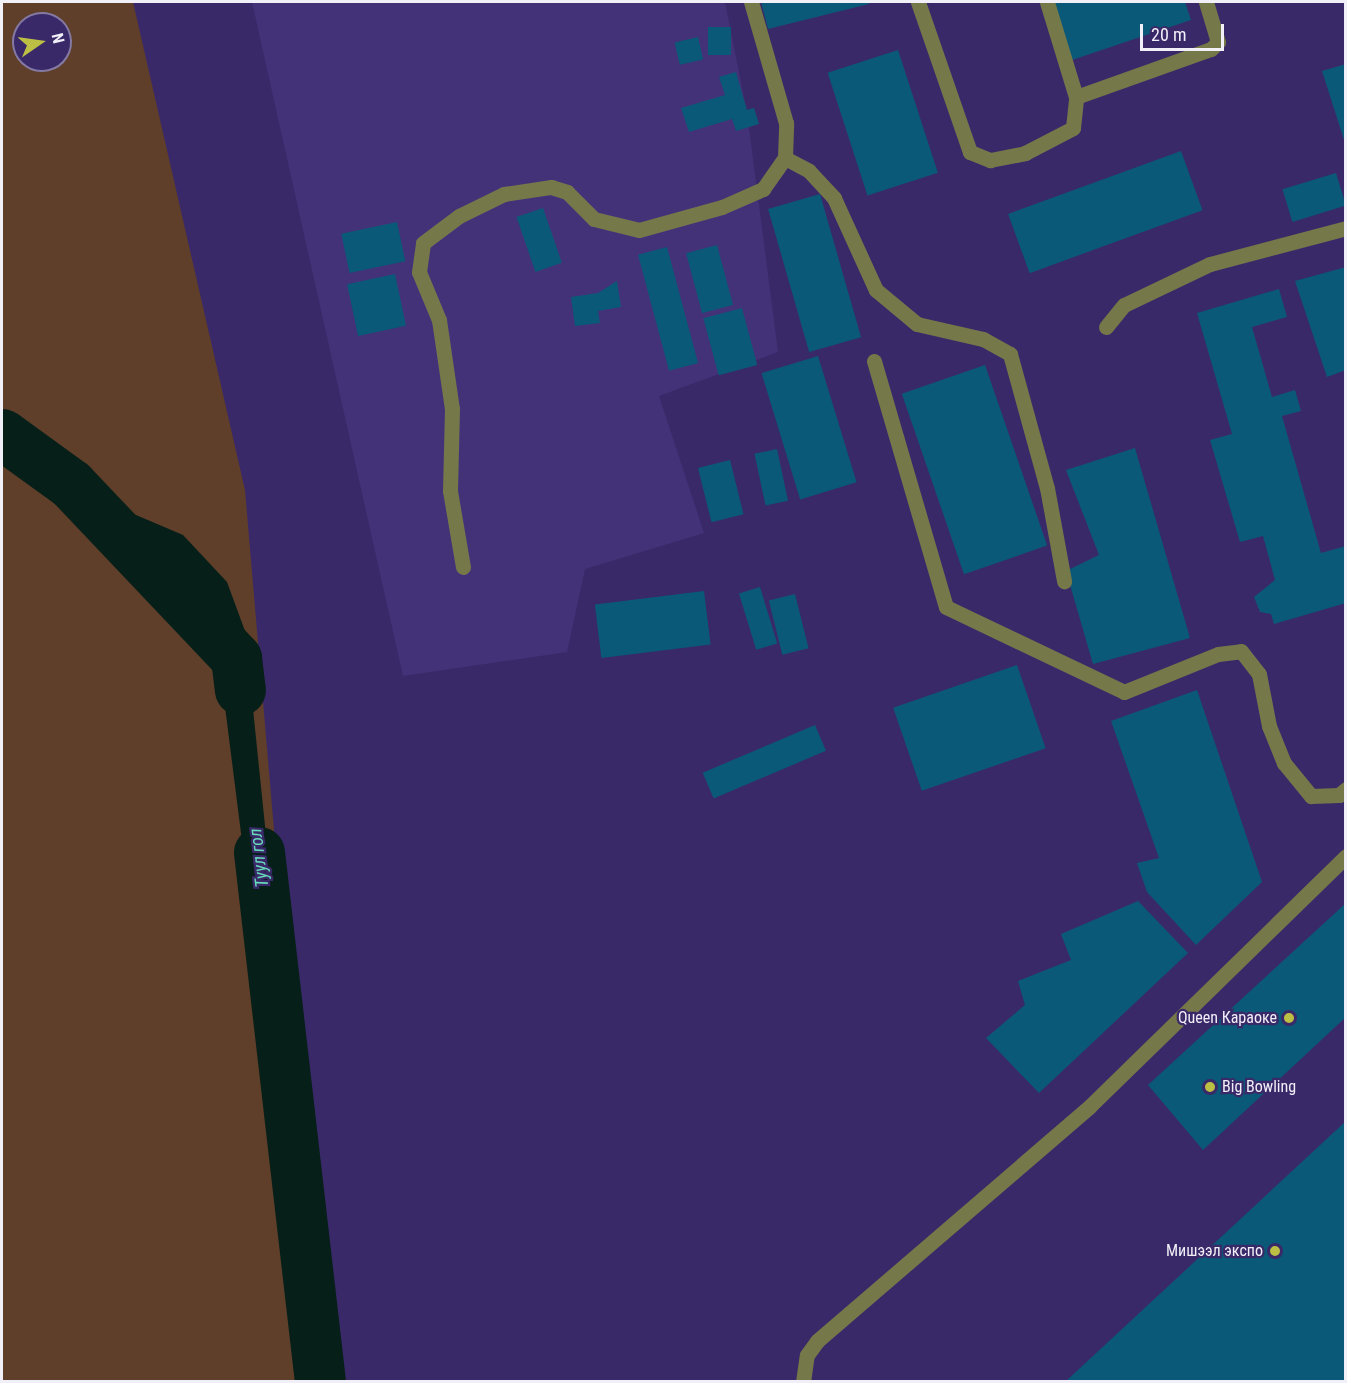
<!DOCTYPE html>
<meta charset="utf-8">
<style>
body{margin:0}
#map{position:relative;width:1347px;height:1383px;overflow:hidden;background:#3a2969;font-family:"Roboto Condensed",sans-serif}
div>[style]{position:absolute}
.built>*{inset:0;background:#443279}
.green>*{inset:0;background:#5f3e2a}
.water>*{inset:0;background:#062019}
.river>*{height:51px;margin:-25.5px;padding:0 25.5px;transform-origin:25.5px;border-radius:25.5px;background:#062019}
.building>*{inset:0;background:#0a5978;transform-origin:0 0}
.minor>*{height:15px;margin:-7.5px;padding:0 7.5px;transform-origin:7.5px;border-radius:7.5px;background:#757849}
.dots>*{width:16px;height:16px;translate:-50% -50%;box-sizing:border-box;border:3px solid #3a2969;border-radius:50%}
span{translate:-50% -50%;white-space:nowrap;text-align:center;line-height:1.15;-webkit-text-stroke:4.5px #3a2969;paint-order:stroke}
.poi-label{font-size:16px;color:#f1f0f8}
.right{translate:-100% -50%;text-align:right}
.left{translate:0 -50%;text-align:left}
.water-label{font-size:18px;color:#67dcba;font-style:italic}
.frame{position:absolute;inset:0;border:3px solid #f1f0f8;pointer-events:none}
.north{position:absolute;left:12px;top:12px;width:60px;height:60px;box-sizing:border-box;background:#3a2969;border:2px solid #8379a2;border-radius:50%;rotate:77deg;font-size:16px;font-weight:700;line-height:24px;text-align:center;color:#f1f0f8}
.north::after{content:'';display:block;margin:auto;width:21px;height:27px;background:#bbc045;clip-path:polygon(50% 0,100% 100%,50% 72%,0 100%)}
.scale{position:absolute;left:1140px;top:24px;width:84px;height:27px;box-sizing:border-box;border:3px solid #f1f0f8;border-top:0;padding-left:8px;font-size:18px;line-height:21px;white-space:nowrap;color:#f1f0f8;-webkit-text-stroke:4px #3a2969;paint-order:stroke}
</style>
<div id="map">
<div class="built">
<i style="clip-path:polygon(252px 2px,725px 2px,747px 113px,778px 352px,659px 396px,704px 533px,585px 569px,567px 652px,403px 676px)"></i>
</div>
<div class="green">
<i style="clip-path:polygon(evenodd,2px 2px,133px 2px,245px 490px,321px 1381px,2px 1382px,2px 2px,24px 24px,60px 24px,60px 60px,24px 60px,24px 24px)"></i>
</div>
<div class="water">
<i style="clip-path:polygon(2px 412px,79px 468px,129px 512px,183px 535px,227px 582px,245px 631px,275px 923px,252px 920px,222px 683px,201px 598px,81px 519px,2px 456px)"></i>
</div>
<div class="river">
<i style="left:2px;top:434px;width:85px;rotate:35.9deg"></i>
<i style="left:71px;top:484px;width:240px;rotate:46.5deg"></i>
<i style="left:236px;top:658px;width:32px;rotate:83deg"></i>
<i style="left:259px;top:852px;width:533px;rotate:83.43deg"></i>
</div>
<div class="building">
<i style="clip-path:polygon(761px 2px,869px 2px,869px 4px,768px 29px)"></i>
<i style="clip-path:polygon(1053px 2px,1185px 2px,1191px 20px,1072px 60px)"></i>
<i style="left:708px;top:27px;width:23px;height:28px"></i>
<i style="left:698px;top:37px;width:23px;height:24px;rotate:77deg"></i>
<i style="left:898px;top:50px;width:129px;height:74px;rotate:72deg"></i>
<i style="clip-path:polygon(1346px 64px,1346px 143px,1345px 143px,1322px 71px)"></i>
<i style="clip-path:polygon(736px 72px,747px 110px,754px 108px,759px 124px,736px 131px,732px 119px,689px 132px,681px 108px,725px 95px,719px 77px)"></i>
<i style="left:1181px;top:151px;width:63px;height:184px;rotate:70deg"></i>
<i style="left:1336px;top:173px;width:34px;height:56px;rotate:73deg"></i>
<i style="left:820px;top:194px;width:149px;height:54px;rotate:74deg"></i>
<i style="left:543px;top:208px;width:58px;height:28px;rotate:71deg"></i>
<i style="left:397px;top:222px;width:40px;height:57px;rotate:78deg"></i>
<i style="left:717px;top:245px;width:62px;height:32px;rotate:75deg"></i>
<i style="left:667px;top:247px;width:120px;height:30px;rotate:75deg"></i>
<i style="clip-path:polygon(1346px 267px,1346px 370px,1327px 377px,1295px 281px)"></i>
<i style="left:395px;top:274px;width:53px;height:49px;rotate:78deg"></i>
<i style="clip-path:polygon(617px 281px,621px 307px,598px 311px,600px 323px,575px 326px,571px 297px,598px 293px)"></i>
<i style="clip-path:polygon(1279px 289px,1287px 317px,1252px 327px,1272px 397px,1295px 390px,1301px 411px,1282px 416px,1321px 553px,1346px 546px,1346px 603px,1274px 624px,1271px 614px,1260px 612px,1254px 597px,1275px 580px,1263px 536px,1240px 542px,1210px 440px,1232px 434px,1197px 313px)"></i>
<i style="left:742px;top:308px;width:59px;height:40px;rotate:75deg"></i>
<i style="left:818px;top:356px;width:132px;height:59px;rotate:73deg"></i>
<i style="left:985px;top:365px;width:191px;height:88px;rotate:71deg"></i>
<i style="clip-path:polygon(1135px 448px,1190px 638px,1093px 664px,1066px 571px,1099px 555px,1066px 470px)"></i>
<i style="left:777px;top:449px;width:53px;height:23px;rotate:78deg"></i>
<i style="left:730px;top:460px;width:56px;height:33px;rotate:76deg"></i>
<i style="left:760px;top:587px;width:59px;height:22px;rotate:73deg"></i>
<i style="left:704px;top:591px;width:54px;height:110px;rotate:83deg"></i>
<i style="left:795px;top:594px;width:56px;height:27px;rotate:76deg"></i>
<i style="left:1017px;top:665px;width:88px;height:131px;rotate:71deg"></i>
<i style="clip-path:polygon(1197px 690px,1262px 882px,1196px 945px,1147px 892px,1137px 863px,1159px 858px,1111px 721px)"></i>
<i style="left:815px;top:725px;width:28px;height:122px;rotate:67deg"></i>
<i style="clip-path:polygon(1138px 901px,1188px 953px,1039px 1093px,986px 1038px,1025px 1005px,1018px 981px,1071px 960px,1061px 934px)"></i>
<i style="clip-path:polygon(1346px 903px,1346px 1017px,1203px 1150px,1148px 1085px)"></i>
<i style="clip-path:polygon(1346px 1121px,1346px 1382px,1065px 1382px)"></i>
</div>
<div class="minor">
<i style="left:918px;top:2px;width:159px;rotate:70.9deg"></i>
<i style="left:970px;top:152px;width:22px;rotate:22deg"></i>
<i style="left:990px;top:160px;width:36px;rotate:-11deg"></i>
<i style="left:1025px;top:153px;width:54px;rotate:-27.5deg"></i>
<i style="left:1073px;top:128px;width:31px;rotate:-84deg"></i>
<i style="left:1076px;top:97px;width:99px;rotate:-107deg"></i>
<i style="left:1076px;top:97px;width:143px;rotate:-19.6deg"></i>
<i style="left:1211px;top:49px;width:10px;rotate:-45deg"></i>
<i style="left:1218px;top:42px;width:42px;rotate:-106.7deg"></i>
<i style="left:785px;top:158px;width:27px;rotate:28deg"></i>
<i style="left:809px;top:171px;width:37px;rotate:47deg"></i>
<i style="left:834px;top:198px;width:101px;rotate:65.5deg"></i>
<i style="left:876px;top:290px;width:53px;rotate:39.7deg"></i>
<i style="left:917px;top:324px;width:68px;rotate:12.8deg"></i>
<i style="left:983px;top:339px;width:31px;rotate:29deg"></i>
<i style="left:1010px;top:354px;width:139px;rotate:74.6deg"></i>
<i style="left:1047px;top:488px;width:95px;rotate:79.6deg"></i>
<i style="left:1106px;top:327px;width:28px;rotate:-51deg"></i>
<i style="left:1124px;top:305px;width:95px;rotate:-25.5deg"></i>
<i style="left:1210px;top:264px;width:141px;rotate:-14.8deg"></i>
<i style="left:874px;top:361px;width:256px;rotate:73.7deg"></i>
<i style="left:946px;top:607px;width:197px;rotate:25.5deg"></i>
<i style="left:1124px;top:692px;width:101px;rotate:-22deg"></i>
<i style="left:1218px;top:654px;width:23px;rotate:-7deg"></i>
<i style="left:1241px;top:651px;width:29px;rotate:52deg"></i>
<i style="left:1259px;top:674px;width:53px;rotate:79.1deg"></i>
<i style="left:1269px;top:726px;width:40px;rotate:68deg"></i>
<i style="left:1284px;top:763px;width:43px;rotate:50.7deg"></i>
<i style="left:1311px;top:796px;width:28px;rotate:-2deg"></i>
<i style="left:1339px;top:795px;width:9px;rotate:-41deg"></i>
<i style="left:463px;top:567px;width:77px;rotate:-99.7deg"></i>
<i style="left:450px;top:491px;width:82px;rotate:-88.6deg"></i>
<i style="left:452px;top:409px;width:90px;rotate:-98.3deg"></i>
<i style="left:439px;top:320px;width:52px;rotate:-112.6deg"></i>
<i style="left:419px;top:272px;width:29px;rotate:-82deg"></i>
<i style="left:423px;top:243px;width:45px;rotate:-36.9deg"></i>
<i style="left:459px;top:216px;width:50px;rotate:-26.1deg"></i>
<i style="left:504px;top:194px;width:48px;rotate:-8.5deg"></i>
<i style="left:551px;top:187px;width:17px;rotate:17deg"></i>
<i style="left:567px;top:192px;width:38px;rotate:45deg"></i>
<i style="left:594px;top:219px;width:46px;rotate:13.7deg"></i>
<i style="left:639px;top:230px;width:86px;rotate:-15.5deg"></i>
<i style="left:722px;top:207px;width:45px;rotate:-23.7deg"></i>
<i style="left:763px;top:189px;width:38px;rotate:-55deg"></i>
<i style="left:785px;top:158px;width:35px;rotate:-88deg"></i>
<i style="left:786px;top:123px;width:126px;rotate:-106.1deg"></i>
<i style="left:803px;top:1382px;width:27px;rotate:-82deg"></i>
<i style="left:807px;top:1355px;width:17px;rotate:-54deg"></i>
<i style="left:817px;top:1341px;width:360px;rotate:-40.7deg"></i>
<i style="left:1090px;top:1106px;width:358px;rotate:-44.3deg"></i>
</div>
<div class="dots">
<i style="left:1289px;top:1018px;background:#bbc045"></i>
<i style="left:1210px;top:1087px;background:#bbc045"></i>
<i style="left:1275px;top:1251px;background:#bbc045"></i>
</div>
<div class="poi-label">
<span class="right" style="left:1277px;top:1018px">Queen Караоке</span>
<span class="left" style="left:1222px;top:1087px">Big Bowling</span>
<span class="right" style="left:1263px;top:1251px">Мишээл экспо</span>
</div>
<div class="water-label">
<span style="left:259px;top:858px;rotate:-97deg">Туул гол</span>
</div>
<div class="frame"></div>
<div class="north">N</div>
<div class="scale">20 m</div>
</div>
